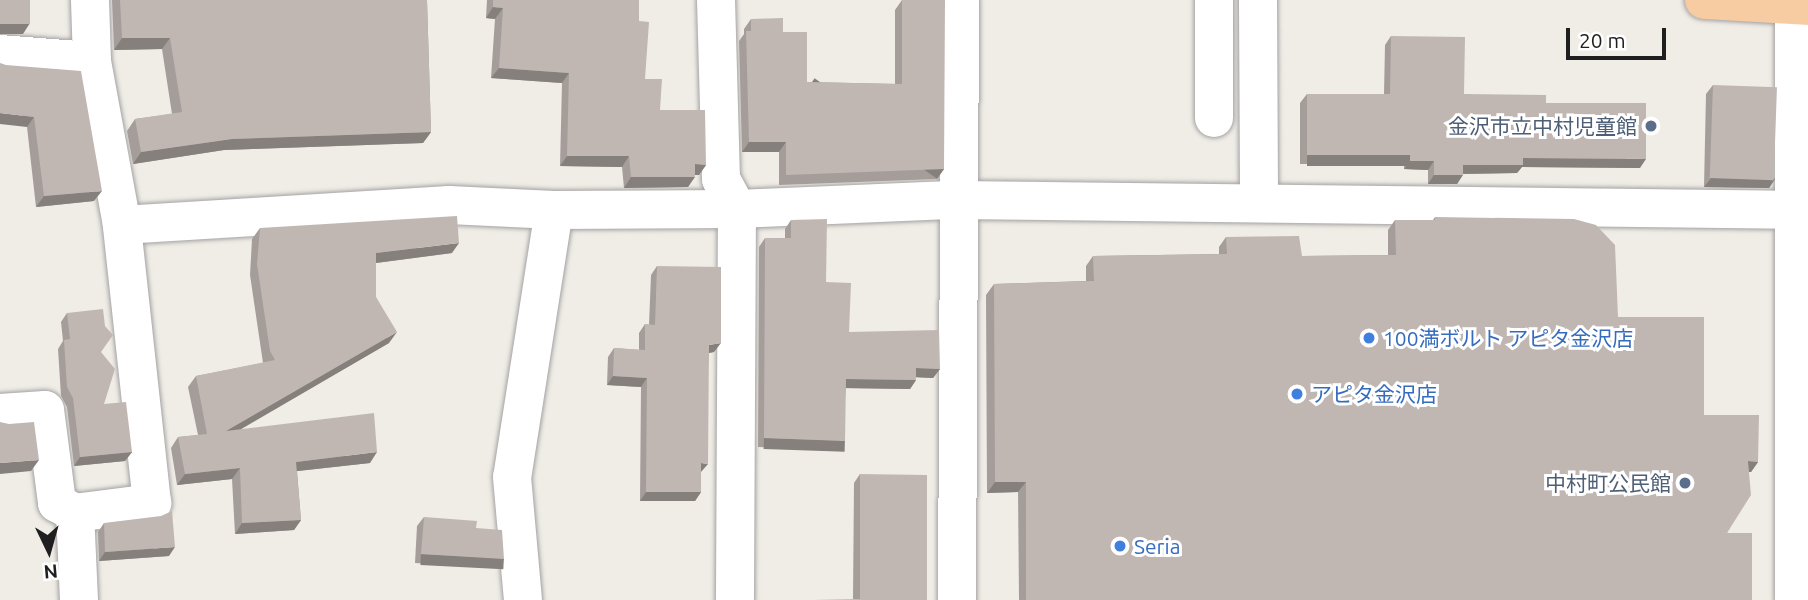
<!DOCTYPE html>
<meta charset="utf-8">
<style>
body{margin:0}
#map{position:relative;width:1808px;height:600px;overflow:hidden;background:#f0ece6;font-family:Ubuntu,"Noto Sans JP",sans-serif}
div>[style]{position:absolute}
.roads{filter:drop-shadow(0 0 2px #a3a3a3) drop-shadow(0 0 2px #a3a3a3)}
.minor>*{height:38px;margin:-19px;padding:0 19px;transform-origin:19px;border-radius:19px;background:#fff}
.major>*{height:38px;margin:-19px;padding:0 19px;transform-origin:19px;border-radius:19px;background:#f8cca3}
.wall>*{inset:0;background:#a59d9a}
.shaded-wall>*{inset:0;background:#86807d;transform-origin:0 0}
.building>*{inset:0;background:#c0b7b3;transform-origin:0 0}
.dots>*{width:19px;height:19px;translate:-50% -50%;box-sizing:border-box;border:4px solid #fff;border-radius:50%}
span{translate:-50% -50%;white-space:nowrap;text-align:center;line-height:1.15;-webkit-text-stroke:6px #fff;paint-order:stroke}
.service-label{font-size:21px;color:#4e5e75}
.right{translate:-100% -50%;text-align:right}
.shop-label{font-size:21px;color:#366cbe}
.left{translate:0 -50%;text-align:left}
.north{position:absolute;left:14px;top:516px;width:70px;height:70px;-webkit-text-stroke:5px #fff;paint-order:stroke;rotate:175deg;font-size:19px;font-weight:700;line-height:28px;text-align:center;color:#1f1f1f}
.north::after{content:'';display:block;margin:auto;width:24px;height:32px;background:#1f1f1f;clip-path:polygon(50% 0,100% 100%,50% 72%,0 100%)}
.scale{position:absolute;left:1566px;top:28px;width:100px;height:32px;box-sizing:border-box;border:4px solid #1f1f1f;border-top:0;padding-left:9px;font-size:21px;line-height:24px;white-space:nowrap;color:#1f1f1f;-webkit-text-stroke:5px #fff;paint-order:stroke}
</style>
<div id="map">
<div class="roads">
<div class="minor">
<i style="left:716px;top:0;width:179px;rotate:88.4deg"></i>
<i style="left:721px;top:179px;width:34px;rotate:62deg"></i>
<i style="left:737px;top:209px;width:391px;rotate:90.3deg"></i>
<i style="left:1214px;top:0;width:118px;rotate:90deg"></i>
<i style="left:1258px;top:0;width:203px;rotate:89.7deg"></i>
<i style="left:1794px;top:0;width:600px;rotate:90deg"></i>
<i style="left:0;top:54px;width:92px;rotate:4.4deg"></i>
<i style="left:554px;top:210px;width:183px;rotate:-0.3deg"></i>
<i style="left:737px;top:209px;width:219px;rotate:-2.4deg"></i>
<i style="left:956px;top:200px;width:852px;rotate:0.67deg"></i>
<i style="left:122px;top:225px;width:328px;rotate:-3.5deg"></i>
<i style="left:449px;top:205px;width:105px;rotate:2.7deg"></i>
<i style="left:554px;top:210px;width:270px;rotate:98.9deg"></i>
<i style="left:512px;top:477px;width:123px;rotate:84.9deg"></i>
<i style="left:0;top:413px;width:45px;rotate:-3.8deg"></i>
<i style="left:45px;top:410px;width:94px;rotate:82.6deg"></i>
<i style="left:57px;top:503px;width:21px;rotate:29deg"></i>
<i style="left:79px;top:600px;width:87px;rotate:-92.6deg"></i>
<i style="left:75px;top:513px;width:78px;rotate:-7.4deg"></i>
<i style="left:152px;top:503px;width:280px;rotate:-96.2deg"></i>
<i style="left:122px;top:225px;width:167px;rotate:-100.4deg"></i>
<i style="left:92px;top:61px;width:61px;rotate:-91.9deg"></i>
<i style="left:957px;top:600px;width:600px;rotate:-89.71deg"></i>
</div>
<div class="major">
<i style="left:1704px;top:0;width:104px;rotate:3.3deg"></i>
</div>
</div>
<div class="wall">
<i style="clip-path:polygon(112px 0,427px 0,431px 132px,423px 143px,224px 150px,133px 164px,127px 131px,135px 119px,172px 114px,162px 49px,114px 50px)"></i>
<i style="clip-path:polygon(487px 0,639px 0,639px 21px,645px 79px,660px 110px,706px 165px,699px 175px,695px 175px,688px 187px,624px 188px,622px 167px,560px 166px,562px 83px,491px 78px,495px 19px,486px 18px)"></i>
<i style="clip-path:polygon(902px 0,944px 169px,937px 179px,779px 185px,779px 152px,742px 152px,739px 41px,744px 34px,744px 29px,751px 19px,783px 32px,807px 82px,895px 84px,895px 10px)"></i>
<i style="clip-path:polygon(1391px 36px,1464px 94px,1546px 103px,1640px 168px,1522px 167px,1517px 173px,1463px 174px,1457px 184px,1428px 184px,1428px 170px,1404px 169px,1404px 164px,1300px 164px,1300px 103px,1307px 94px,1384px 94px,1385px 45px)"></i>
<i style="clip-path:polygon(0 63px,94px 201px,36px 207px,27px 127px)"></i>
<i style="clip-path:polygon(1713px 85px,1775px 179px,1769px 188px,1704px 187px,1706px 94px)"></i>
<i style="clip-path:polygon(1435px 217px,1618px 317px,1704px 415px,1758px 462px,1751px 472px,1749px 472px,1727px 533px,1752px 600px,1019px 600px,1018px 492px,987px 493px,986px 295px,994px 284px,1086px 281px,1086px 266px,1093px 256px,1219px 254px,1219px 247px,1226px 237px,1302px 256px,1388px 255px,1388px 230px,1395px 220px,1433px 220px)"></i>
<i style="clip-path:polygon(791px 220px,826px 282px,849px 332px,940px 369px,933px 378px,916px 377px,916px 380px,910px 389px,846px 388px,839px 450px,758px 447px,759px 247px,765px 238px,785px 238px,785px 229px)"></i>
<i style="clip-path:polygon(260px 228px,452px 253px,376px 263px,376px 297px,389px 343px,240px 429px,370px 463px,297px 471px,301px 520px,294px 530px,235px 534px,232px 479px,177px 485px,171px 448px,178px 437px,198px 435px,188px 387px,196px 376px,263px 363px,250px 275px,252px 239px)"></i>
<i style="clip-path:polygon(657px 266px,714px 352px,709px 353px,701px 472px,701px 492px,695px 501px,640px 501px,641px 387px,607px 385px,608px 357px,614px 348px,639px 350px,639px 333px,645px 324px,649px 325px,651px 275px)"></i>
<i style="clip-path:polygon(67px 313px,101px 352px,104px 404px,132px 452px,125px 461px,74px 466px,67px 407px,61px 396px,58px 349px,63px 341px,61px 322px)"></i>
<i style="clip-path:polygon(860px 474px,927px 600px,853px 599px,854px 483px)"></i>
<i style="clip-path:polygon(424px 517px,504px 559px,498px 568px,415px 563px,417px 526px)"></i>
<i style="clip-path:polygon(104px 523px,169px 556px,99px 561px,98px 532px)"></i>
</div>
<div class="shaded-wall">
<i style="clip-path:polygon(493px 7px,503px 8px,495px 19px,486px 18px)"></i>
<i style="clip-path:polygon(30px 23px,23px 34px,0 34px,0 24px)"></i>
<i style="clip-path:polygon(122px 38px,170px 38px,162px 49px,114px 50px)"></i>
<i style="clip-path:polygon(499px 68px,569px 73px,562px 83px,491px 78px)"></i>
<i style="clip-path:polygon(0 113px,34px 117px,27px 127px,0 124px)"></i>
<i style="clip-path:polygon(431px 132px,423px 143px,224px 150px,133px 164px,141px 152px,232px 139px)"></i>
<i style="clip-path:polygon(749px 142px,786px 142px,779px 152px,742px 152px)"></i>
<i style="left:1307px;top:155px;width:103px;height:11px"></i>
<i style="clip-path:polygon(567px 156px,629px 156px,622px 167px,560px 166px)"></i>
<i style="clip-path:polygon(1523px 158px,1646px 159px,1640px 168px,1522px 167px,1517px 173px,1457px 174px,1463px 165px)"></i>
<i style="clip-path:polygon(1410px 161px,1434px 161px,1428px 170px,1404px 169px)"></i>
<i style="clip-path:polygon(695px 164px,706px 165px,699px 175px,688px 175px)"></i>
<i style="left:944px;top:169px;width:12px;height:158px;rotate:125deg"></i>
<i style="clip-path:polygon(1434px 175px,1463px 175px,1457px 184px,1428px 184px)"></i>
<i style="clip-path:polygon(631px 177px,695px 177px,688px 187px,624px 188px)"></i>
<i style="clip-path:polygon(1711px 178px,1775px 179px,1769px 188px,1704px 187px)"></i>
<i style="clip-path:polygon(102px 191px,94px 201px,36px 207px,44px 196px)"></i>
<i style="clip-path:polygon(459px 243px,452px 253px,368px 264px,376px 253px)"></i>
<i style="clip-path:polygon(397px 332px,389px 343px,219px 442px,226px 431px)"></i>
<i style="clip-path:polygon(721px 343px,714px 352px,703px 354px,709px 345px)"></i>
<i style="clip-path:polygon(916px 368px,940px 369px,933px 378px,910px 377px)"></i>
<i style="clip-path:polygon(613px 376px,647px 378px,641px 387px,607px 385px)"></i>
<i style="clip-path:polygon(846px 379px,916px 380px,910px 389px,840px 388px)"></i>
<i style="left:764px;top:438px;width:81px;height:11px;rotate:2deg"></i>
<i style="clip-path:polygon(132px 452px,125px 461px,74px 466px,80px 457px)"></i>
<i style="clip-path:polygon(377px 452px,370px 463px,289px 472px,296px 462px)"></i>
<i style="clip-path:polygon(39px 460px,31px 471px,0 474px,0 463px)"></i>
<i style="clip-path:polygon(1748px 461px,1758px 462px,1751px 472px,1741px 472px)"></i>
<i style="clip-path:polygon(701px 463px,708px 464px,701px 472px)"></i>
<i style="clip-path:polygon(240px 468px,232px 479px,177px 485px,185px 474px)"></i>
<i style="clip-path:polygon(995px 482px,1026px 482px,1018px 492px,987px 493px)"></i>
<i style="clip-path:polygon(646px 492px,701px 492px,695px 501px,640px 501px)"></i>
<i style="clip-path:polygon(301px 520px,294px 530px,235px 534px,242px 523px)"></i>
<i style="clip-path:polygon(175px 547px,169px 556px,99px 561px,105px 552px)"></i>
<i style="left:421px;top:554px;width:83px;height:11px;rotate:3deg"></i>
</div>
<div class="building">
<i style="left:0;top:0;width:30px;height:24px"></i>
<i style="clip-path:polygon(120px 0,427px 0,431px 132px,232px 139px,141px 152px,135px 119px,182px 112px,170px 38px,122px 38px)"></i>
<i style="clip-path:polygon(493px 0,639px 0,639px 21px,649px 22px,645px 79px,662px 79px,660px 110px,705px 110px,706px 165px,695px 164px,695px 177px,631px 177px,629px 156px,567px 156px,569px 73px,499px 68px,503px 8px,493px 7px)"></i>
<i style="clip-path:polygon(902px 0,945px 0,944px 169px,786px 175px,786px 142px,749px 142px,746px 31px,751px 31px,751px 19px,783px 18px,783px 32px,807px 32px,807px 82px,902px 84px)"></i>
<i style="clip-path:polygon(1391px 36px,1465px 37px,1464px 94px,1546px 95px,1546px 103px,1646px 103px,1646px 159px,1523px 158px,1523px 165px,1463px 165px,1463px 175px,1434px 175px,1434px 161px,1410px 161px,1410px 155px,1307px 155px,1307px 94px,1390px 94px)"></i>
<i style="clip-path:polygon(0 63px,6px 65px,81px 71px,102px 191px,44px 196px,34px 117px,0 113px)"></i>
<i style="left:1713px;top:85px;width:64px;height:93px;rotate:2deg"></i>
<i style="clip-path:polygon(457px 216px,459px 243px,376px 253px,376px 297px,397px 332px,226px 431px,374px 413px,377px 452px,296px 462px,301px 520px,242px 523px,240px 468px,185px 474px,178px 437px,207px 434px,196px 376px,275px 360px,270px 351px,257px 264px,260px 228px)"></i>
<i style="clip-path:polygon(1435px 217px,1574px 219px,1596px 225px,1615px 245px,1618px 317px,1704px 317px,1704px 415px,1759px 415px,1758px 462px,1748px 461px,1751px 495px,1727px 533px,1752px 533px,1752px 600px,1026px 600px,1026px 482px,995px 482px,994px 284px,1094px 281px,1093px 256px,1227px 254px,1226px 237px,1299px 236px,1302px 256px,1396px 255px,1395px 220px,1435px 220px)"></i>
<i style="clip-path:polygon(827px 219px,826px 282px,851px 283px,849px 332px,939px 330px,940px 369px,916px 368px,916px 380px,846px 379px,845px 441px,764px 438px,765px 238px,791px 238px,791px 220px)"></i>
<i style="clip-path:polygon(657px 266px,721px 267px,721px 343px,709px 345px,708px 464px,701px 463px,701px 492px,646px 492px,647px 378px,613px 376px,614px 348px,645px 350px,645px 324px,655px 325px)"></i>
<i style="clip-path:polygon(103px 309px,105px 326px,113px 335px,101px 352px,115px 369px,104px 404px,126px 402px,132px 452px,80px 457px,73px 398px,67px 387px,64px 340px,70px 339px,67px 313px)"></i>
<i style="clip-path:polygon(0 422px,9px 424px,34px 422px,39px 460px,0 463px)"></i>
<i style="clip-path:polygon(860px 474px,927px 475px,927px 600px,812px 600px,860px 599px)"></i>
<i style="clip-path:polygon(172px 511px,175px 547px,105px 552px,104px 523px,161px 516px)"></i>
<i style="clip-path:polygon(424px 517px,477px 521px,476px 528px,502px 530px,504px 559px,421px 554px)"></i>
</div>
<div class="dots">
<i style="left:1651px;top:126px;background:#5c6f8a"></i>
<i style="left:1369px;top:338px;background:#3f7fe0"></i>
<i style="left:1297px;top:394px;background:#3f7fe0"></i>
<i style="left:1685px;top:483px;background:#5c6f8a"></i>
<i style="left:1120px;top:546px;background:#3f7fe0"></i>
</div>
<div class="service-label">
<span class="right" style="left:1637px;top:126px">金沢市立中村児童館</span>
<span class="right" style="left:1671px;top:483px">中村町公民館</span>
</div>
<div class="shop-label">
<span class="left" style="left:1383px;top:338px">100満ボルト アピタ金沢店</span>
<span class="left" style="left:1311px;top:394px">アピタ金沢店</span>
<span class="left" style="left:1134px;top:546px">Seria</span>
</div>
<div class="north">N</div>
<div class="scale">20 m</div>
</div>
